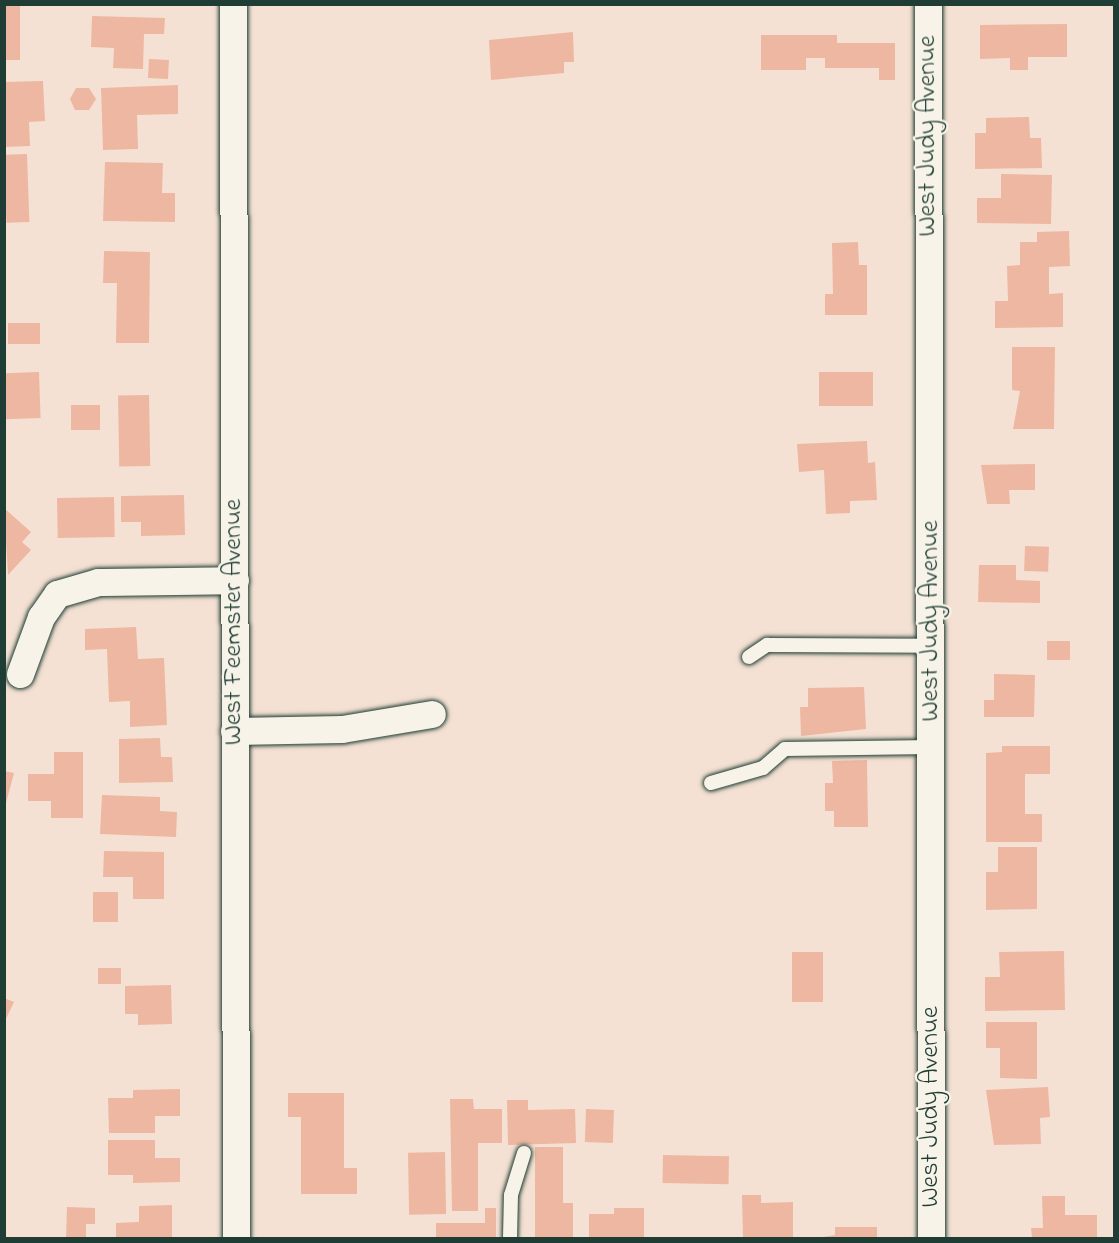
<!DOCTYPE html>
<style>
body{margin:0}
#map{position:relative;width:1119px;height:1243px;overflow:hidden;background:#f4e1d3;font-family:"Indie Flower",sans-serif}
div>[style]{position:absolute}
.building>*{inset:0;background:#eeb7a2;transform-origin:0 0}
.roads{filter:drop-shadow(0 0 2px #1f3d34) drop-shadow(0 0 2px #1f3d34)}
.service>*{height:14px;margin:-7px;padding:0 7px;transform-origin:7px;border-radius:7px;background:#f7f3e8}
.minor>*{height:27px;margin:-13.5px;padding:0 13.5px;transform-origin:13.5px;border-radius:13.5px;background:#f7f3e8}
span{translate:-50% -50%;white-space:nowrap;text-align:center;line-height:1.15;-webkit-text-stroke:4.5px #f7f3e8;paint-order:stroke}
.street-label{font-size:26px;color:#1f3d34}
.frame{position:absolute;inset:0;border:6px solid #1f3d34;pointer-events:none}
</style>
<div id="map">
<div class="building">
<i style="left:4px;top:4px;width:16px;height:56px"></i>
<i style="clip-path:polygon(92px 16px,165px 18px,164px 34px,144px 34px,143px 69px,113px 68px,114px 48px,91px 47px)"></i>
<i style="clip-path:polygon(1067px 24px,1067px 57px,1028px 57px,1028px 70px,1010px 70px,1010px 58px,980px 59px,980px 25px)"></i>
<i style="clip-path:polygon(573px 32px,574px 62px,564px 62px,564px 73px,491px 80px,489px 40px)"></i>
<i style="clip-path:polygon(761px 35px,837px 35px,837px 43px,895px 43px,895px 80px,879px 80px,879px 68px,825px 68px,825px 58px,806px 58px,806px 70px,761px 70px)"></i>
<i style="left:149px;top:59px;width:20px;height:19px;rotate:3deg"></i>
<i style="clip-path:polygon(43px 81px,45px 121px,29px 122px,30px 146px,4px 147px,4px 82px)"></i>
<i style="clip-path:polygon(178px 85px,178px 114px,137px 115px,138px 149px,103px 150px,101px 88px)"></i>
<i style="clip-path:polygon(76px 88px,89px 88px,96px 99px,89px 110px,75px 110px,70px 99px)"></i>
<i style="clip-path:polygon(1029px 117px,1030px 138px,1041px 138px,1042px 168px,975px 169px,975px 133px,986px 133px,986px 118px)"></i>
<i style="left:27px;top:154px;width:68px;height:23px;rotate:88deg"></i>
<i style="clip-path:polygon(105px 162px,163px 163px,162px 193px,175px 193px,175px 222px,103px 221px)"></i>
<i style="clip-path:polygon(1001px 174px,1052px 175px,1051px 224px,977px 223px,977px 198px,1001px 198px)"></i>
<i style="clip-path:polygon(1069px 231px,1070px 266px,1049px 267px,1049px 294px,1063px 293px,1063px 327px,995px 328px,995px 301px,1008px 301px,1007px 266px,1020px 265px,1020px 242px,1037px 242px,1037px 232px)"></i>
<i style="clip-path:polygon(858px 242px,859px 265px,867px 265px,867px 315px,825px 315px,825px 294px,833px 294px,832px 243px)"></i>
<i style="clip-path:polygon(104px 251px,150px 252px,149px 343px,116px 343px,117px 283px,103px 283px)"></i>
<i style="left:8px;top:323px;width:32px;height:21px"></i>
<i style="clip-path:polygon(1012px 347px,1055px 347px,1054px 429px,1013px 429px,1020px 391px,1012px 390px)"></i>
<i style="left:39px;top:372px;width:46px;height:35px;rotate:88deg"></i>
<i style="left:873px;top:372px;width:34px;height:54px;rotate:90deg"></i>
<i style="left:149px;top:395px;width:71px;height:31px;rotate:89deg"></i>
<i style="left:71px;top:405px;width:29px;height:25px"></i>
<i style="clip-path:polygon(867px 441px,868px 463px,875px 462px,877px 500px,850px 501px,850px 513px,826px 514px,824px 470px,799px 472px,797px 444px)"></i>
<i style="clip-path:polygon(1035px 464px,1035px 490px,1009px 490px,1010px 504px,987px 504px,981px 465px)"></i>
<i style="clip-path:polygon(184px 495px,185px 535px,141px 536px,141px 522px,121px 522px,121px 496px)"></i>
<i style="left:114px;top:497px;width:40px;height:57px;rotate:89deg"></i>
<i style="clip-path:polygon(4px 508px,31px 532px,22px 542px,31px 550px,8px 575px)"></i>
<i style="left:1025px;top:546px;width:24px;height:25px;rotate:2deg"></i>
<i style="clip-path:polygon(979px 565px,1016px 565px,1016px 580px,1040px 581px,1040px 603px,978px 602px)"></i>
<i style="clip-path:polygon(136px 627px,138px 659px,164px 658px,167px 725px,130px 727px,130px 701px,109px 702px,107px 649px,85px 650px,85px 629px)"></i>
<i style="left:1047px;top:641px;width:23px;height:19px"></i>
<i style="clip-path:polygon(994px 674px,1035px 675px,1034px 717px,984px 717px,984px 700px,994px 700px)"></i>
<i style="clip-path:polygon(864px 687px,866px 729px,801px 736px,800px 707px,808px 707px,808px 688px)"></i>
<i style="clip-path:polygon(160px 738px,161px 757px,172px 757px,173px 782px,119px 783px,119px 739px)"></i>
<i style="clip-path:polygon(1002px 746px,1050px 746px,1050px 774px,1025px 774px,1025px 814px,1042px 814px,1042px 842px,986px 842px,986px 753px,1002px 752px)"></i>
<i style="clip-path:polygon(54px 752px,83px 752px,83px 818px,51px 818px,51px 801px,28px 801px,28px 774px,54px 774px)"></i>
<i style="clip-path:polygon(867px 760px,868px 827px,834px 827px,834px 811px,825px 811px,825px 783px,833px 783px,832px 761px)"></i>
<i style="clip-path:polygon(4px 771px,14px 773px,5px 807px,4px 806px)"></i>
<i style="clip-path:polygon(102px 795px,160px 797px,160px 811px,177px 812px,176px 837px,100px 834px)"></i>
<i style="clip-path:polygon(998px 847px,1037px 847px,1037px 909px,986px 910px,986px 872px,998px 872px)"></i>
<i style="clip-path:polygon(104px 851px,164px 852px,164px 899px,133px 899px,133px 877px,103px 877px)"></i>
<i style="left:93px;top:892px;width:25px;height:30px"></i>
<i style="clip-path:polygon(1064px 951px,1065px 1010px,985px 1011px,985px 977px,1000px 977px,999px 952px)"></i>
<i style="left:823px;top:952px;width:50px;height:31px;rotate:90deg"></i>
<i style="left:98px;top:968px;width:23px;height:16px"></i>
<i style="clip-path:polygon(171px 985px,172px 1024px,138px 1025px,138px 1014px,125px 1014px,125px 986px)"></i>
<i style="clip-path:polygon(4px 998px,14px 1002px,4px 1023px)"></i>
<i style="clip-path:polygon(986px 1022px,1037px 1022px,1037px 1079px,1000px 1078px,1000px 1048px,986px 1048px)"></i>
<i style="clip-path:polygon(1048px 1087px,1050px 1117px,1040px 1118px,1041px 1144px,994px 1145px,986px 1090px)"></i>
<i style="clip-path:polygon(180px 1089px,180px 1116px,155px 1116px,155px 1133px,109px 1133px,108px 1098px,133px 1098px,133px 1090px)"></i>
<i style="clip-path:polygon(288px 1093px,344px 1093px,344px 1168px,357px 1168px,357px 1194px,301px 1194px,301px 1117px,288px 1117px)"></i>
<i style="clip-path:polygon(450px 1099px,473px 1099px,474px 1109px,502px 1109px,502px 1143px,478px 1143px,478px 1211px,452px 1211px)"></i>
<i style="clip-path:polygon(507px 1100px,528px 1100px,528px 1110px,575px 1109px,576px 1143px,508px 1145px)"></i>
<i style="left:586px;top:1109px;width:28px;height:33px;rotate:2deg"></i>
<i style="clip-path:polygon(108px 1140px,155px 1140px,155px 1158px,180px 1158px,180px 1182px,133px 1183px,133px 1175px,108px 1175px)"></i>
<i style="clip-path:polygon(535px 1147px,563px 1147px,563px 1203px,573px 1203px,573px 1238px,535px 1238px)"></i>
<i style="left:445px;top:1152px;width:62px;height:37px;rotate:89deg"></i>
<i style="left:663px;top:1155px;width:66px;height:28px;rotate:1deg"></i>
<i style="clip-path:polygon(742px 1195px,761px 1195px,761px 1203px,793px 1202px,793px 1238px,743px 1238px)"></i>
<i style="clip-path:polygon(1042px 1196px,1065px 1196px,1065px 1215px,1097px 1215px,1097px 1238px,1032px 1238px,1031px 1228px,1043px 1228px)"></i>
<i style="clip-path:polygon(172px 1205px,172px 1238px,116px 1238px,116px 1223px,139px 1222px,139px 1206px)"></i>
<i style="clip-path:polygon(67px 1207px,95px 1208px,95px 1224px,86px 1224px,86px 1238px,66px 1238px)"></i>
<i style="clip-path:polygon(485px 1208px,496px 1208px,496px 1238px,436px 1238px,436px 1223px,485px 1223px)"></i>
<i style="clip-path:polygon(614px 1208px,644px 1208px,644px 1238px,589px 1238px,589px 1214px,614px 1214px)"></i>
<i style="clip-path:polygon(835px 1227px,877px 1227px,877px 1238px,817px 1238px,835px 1235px)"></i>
</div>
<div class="roads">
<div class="service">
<i style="left:749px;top:657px;width:22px;rotate:-34deg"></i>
<i style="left:767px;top:645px;width:166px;rotate:0.3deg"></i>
<i style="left:711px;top:783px;width:54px;rotate:-16.1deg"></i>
<i style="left:763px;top:768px;width:29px;rotate:-41deg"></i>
<i style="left:785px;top:749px;width:148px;rotate:-0.8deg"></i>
<i style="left:510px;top:1238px;width:43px;rotate:-88.7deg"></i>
<i style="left:511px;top:1195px;width:44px;rotate:-72.8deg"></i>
</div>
<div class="minor">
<i style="left:233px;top:4px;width:1234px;rotate:89.86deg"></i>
<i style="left:928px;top:4px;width:1234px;rotate:89.86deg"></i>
<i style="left:20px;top:674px;width:61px;rotate:-69.8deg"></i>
<i style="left:41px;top:617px;width:28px;rotate:-55deg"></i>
<i style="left:57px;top:594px;width:43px;rotate:-16.3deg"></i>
<i style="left:98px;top:582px;width:137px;rotate:-0.8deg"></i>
<i style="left:234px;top:731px;width:108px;rotate:-1.1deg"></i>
<i style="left:342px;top:729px;width:91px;rotate:-9.5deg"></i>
</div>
</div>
<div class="street-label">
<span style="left:929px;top:136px;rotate:-90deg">West Judy Avenue</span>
<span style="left:932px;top:621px;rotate:-90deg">West Judy Avenue</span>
<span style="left:235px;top:622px;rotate:-90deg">West Feemster Avenue</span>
<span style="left:932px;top:1107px;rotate:-90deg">West Judy Avenue</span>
</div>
<div class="frame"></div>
</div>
